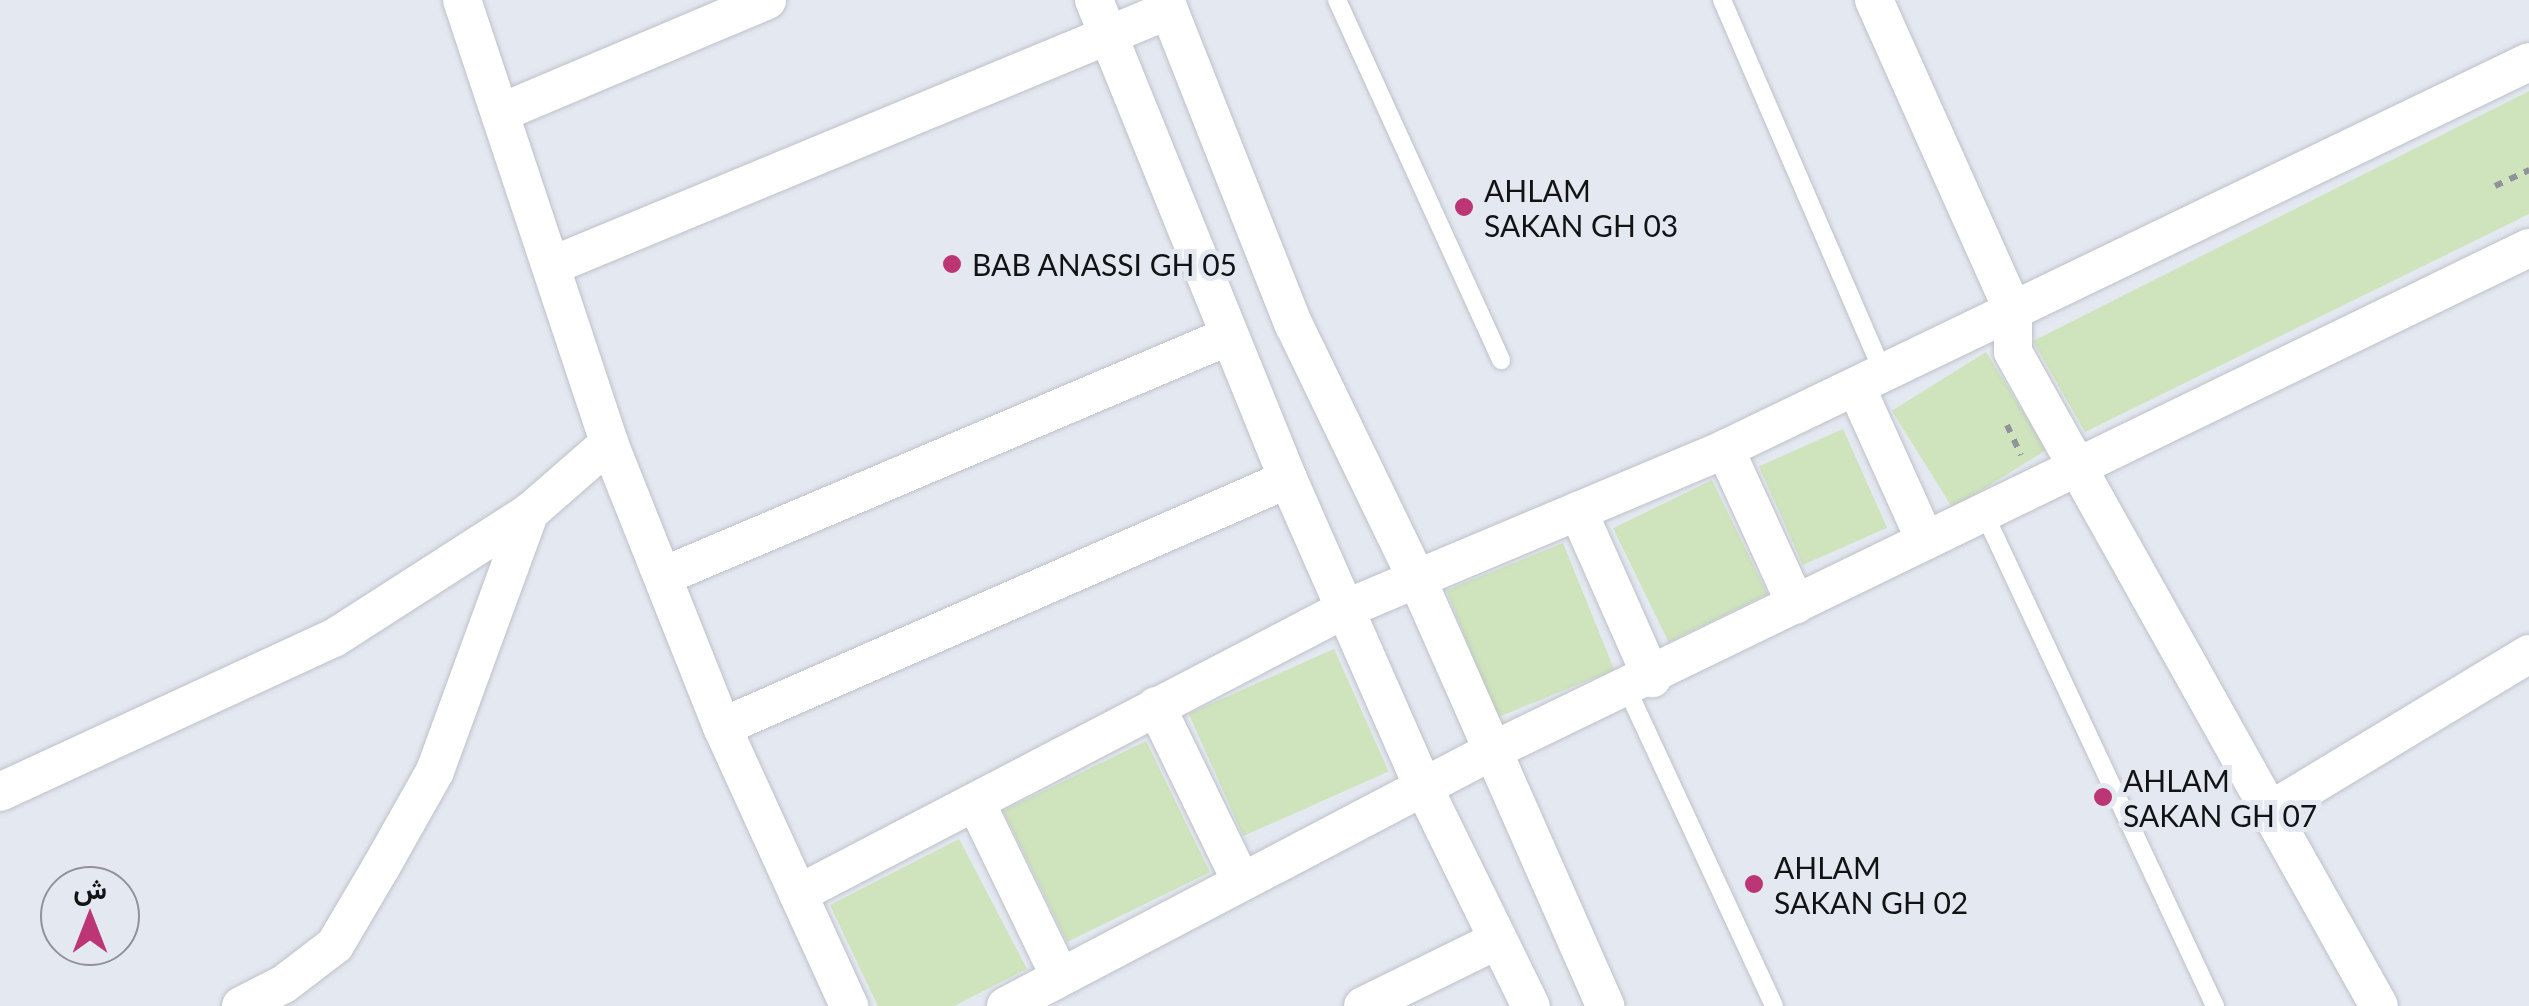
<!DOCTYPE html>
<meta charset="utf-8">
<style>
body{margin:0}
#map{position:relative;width:2529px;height:1006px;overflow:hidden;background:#e4e8f0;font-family:Lato,Vazirmatn,sans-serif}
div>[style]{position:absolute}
.green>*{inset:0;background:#cfe3bd;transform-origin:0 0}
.path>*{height:6px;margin-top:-3px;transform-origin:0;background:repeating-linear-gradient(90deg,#909399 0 8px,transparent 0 16px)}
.roads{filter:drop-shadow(0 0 2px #bdc1c9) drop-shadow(0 0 2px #bdc1c9)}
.service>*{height:18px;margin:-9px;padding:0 9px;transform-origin:9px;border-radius:9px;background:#fff}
.minor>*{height:38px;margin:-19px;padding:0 19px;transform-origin:19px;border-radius:19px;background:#fff}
.dots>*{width:28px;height:28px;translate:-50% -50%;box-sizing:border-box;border:5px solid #e4e8f0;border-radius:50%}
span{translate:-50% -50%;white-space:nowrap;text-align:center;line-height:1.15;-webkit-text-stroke:10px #e4e8f0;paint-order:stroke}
.poi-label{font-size:30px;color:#111315}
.left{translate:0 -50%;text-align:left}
.north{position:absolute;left:40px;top:866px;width:100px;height:100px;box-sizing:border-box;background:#e4e8f0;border:2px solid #909398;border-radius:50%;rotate:0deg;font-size:28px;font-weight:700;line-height:40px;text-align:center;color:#111315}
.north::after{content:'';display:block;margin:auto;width:35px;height:45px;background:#bc3575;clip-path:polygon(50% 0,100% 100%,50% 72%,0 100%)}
</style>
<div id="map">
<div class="green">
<i style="clip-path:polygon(2529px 91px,2529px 214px,2085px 432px,2033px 341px)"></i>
<i style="left:1986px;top:352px;width:115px;height:111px;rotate:58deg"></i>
<i style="left:1843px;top:429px;width:108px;height:92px;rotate:66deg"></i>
<i style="left:1712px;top:480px;width:127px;height:110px;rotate:64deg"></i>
<i style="left:1563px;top:543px;width:137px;height:126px;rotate:68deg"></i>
<i style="left:1334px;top:649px;width:134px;height:159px;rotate:66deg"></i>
<i style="left:1146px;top:741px;width:146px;height:159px;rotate:64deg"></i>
<i style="clip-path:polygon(959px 839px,1027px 969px,954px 1006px,878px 1006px,830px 905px)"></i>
</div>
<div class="path">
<i style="left:2495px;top:186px;width:38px;rotate:-25deg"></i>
<i style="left:2007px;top:425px;width:33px;rotate:65deg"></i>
</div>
<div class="roads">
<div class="service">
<i style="left:1337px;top:0;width:396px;rotate:65.5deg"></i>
<i style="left:1722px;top:0;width:408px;rotate:66.6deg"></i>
<i style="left:1983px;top:511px;width:547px;rotate:64.89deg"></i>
<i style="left:1627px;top:689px;width:349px;rotate:65.1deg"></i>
</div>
<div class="minor">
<i style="left:462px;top:0;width:467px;rotate:71.6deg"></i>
<i style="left:609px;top:443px;width:306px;rotate:68.3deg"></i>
<i style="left:722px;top:727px;width:307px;rotate:65.5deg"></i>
<i style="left:1094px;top:0;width:517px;rotate:67.95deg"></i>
<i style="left:1288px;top:479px;width:335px;rotate:66.3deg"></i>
<i style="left:1423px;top:786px;width:245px;rotate:63.9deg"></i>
<i style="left:1165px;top:0;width:350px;rotate:68.4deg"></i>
<i style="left:1294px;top:325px;width:282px;rotate:64.2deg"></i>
<i style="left:1417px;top:579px;width:467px;rotate:66.2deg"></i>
<i style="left:1874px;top:0;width:341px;rotate:65.9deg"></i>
<i style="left:2013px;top:311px;width:41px;rotate:90deg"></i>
<i style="left:2013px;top:352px;width:749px;rotate:60.77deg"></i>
<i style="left:500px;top:113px;width:290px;rotate:-22.9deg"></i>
<i style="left:551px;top:266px;width:669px;rotate:-22.5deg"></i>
<i style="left:1856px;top:387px;width:168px;rotate:65.7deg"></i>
<i style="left:1725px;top:449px;width:171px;rotate:65.5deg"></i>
<i style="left:1578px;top:511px;width:183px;rotate:66.1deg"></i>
<i style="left:666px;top:575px;width:612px;rotate:-23deg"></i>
<i style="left:1156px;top:706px;width:195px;rotate:64.1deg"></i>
<i style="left:722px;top:727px;width:618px;rotate:-23.66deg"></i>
<i style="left:0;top:792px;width:368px;rotate:-24.8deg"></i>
<i style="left:334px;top:638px;width:233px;rotate:-32.7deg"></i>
<i style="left:530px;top:512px;width:105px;rotate:-41.1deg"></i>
<i style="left:977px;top:805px;width:191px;rotate:64.2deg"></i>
<i style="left:2268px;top:812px;width:305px;rotate:-31.2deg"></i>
<i style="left:798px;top:894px;width:617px;rotate:-27.52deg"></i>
<i style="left:1345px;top:609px;width:412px;rotate:-22.8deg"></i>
<i style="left:1725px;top:449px;width:892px;rotate:-25.7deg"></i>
<i style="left:241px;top:1006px;width:48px;rotate:-27.1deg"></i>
<i style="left:284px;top:984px;width:64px;rotate:-37.4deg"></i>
<i style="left:335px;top:945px;width:91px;rotate:-59.5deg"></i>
<i style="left:381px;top:867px;width:110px;rotate:-60.6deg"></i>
<i style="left:435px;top:771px;width:276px;rotate:-69.9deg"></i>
<i style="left:1006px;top:1006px;width:547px;rotate:-27.69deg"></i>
<i style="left:1490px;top:752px;width:1155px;rotate:-25.88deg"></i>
<i style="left:1363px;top:1006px;width:150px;rotate:-26.1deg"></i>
</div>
</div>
<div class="dots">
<i style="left:1464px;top:207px;background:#bc3575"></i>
<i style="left:952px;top:264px;background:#bc3575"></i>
<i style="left:2103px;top:797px;background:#bc3575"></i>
<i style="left:1754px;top:884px;background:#bc3575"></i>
</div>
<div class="poi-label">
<span class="left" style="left:1484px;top:207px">AHLAM<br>SAKAN GH 03</span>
<span class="left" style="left:972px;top:264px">BAB ANASSI GH 05</span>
<span class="left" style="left:2123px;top:797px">AHLAM<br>SAKAN GH 07</span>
<span class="left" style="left:1774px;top:884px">AHLAM<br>SAKAN GH 02</span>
</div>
<div class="north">ش</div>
</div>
